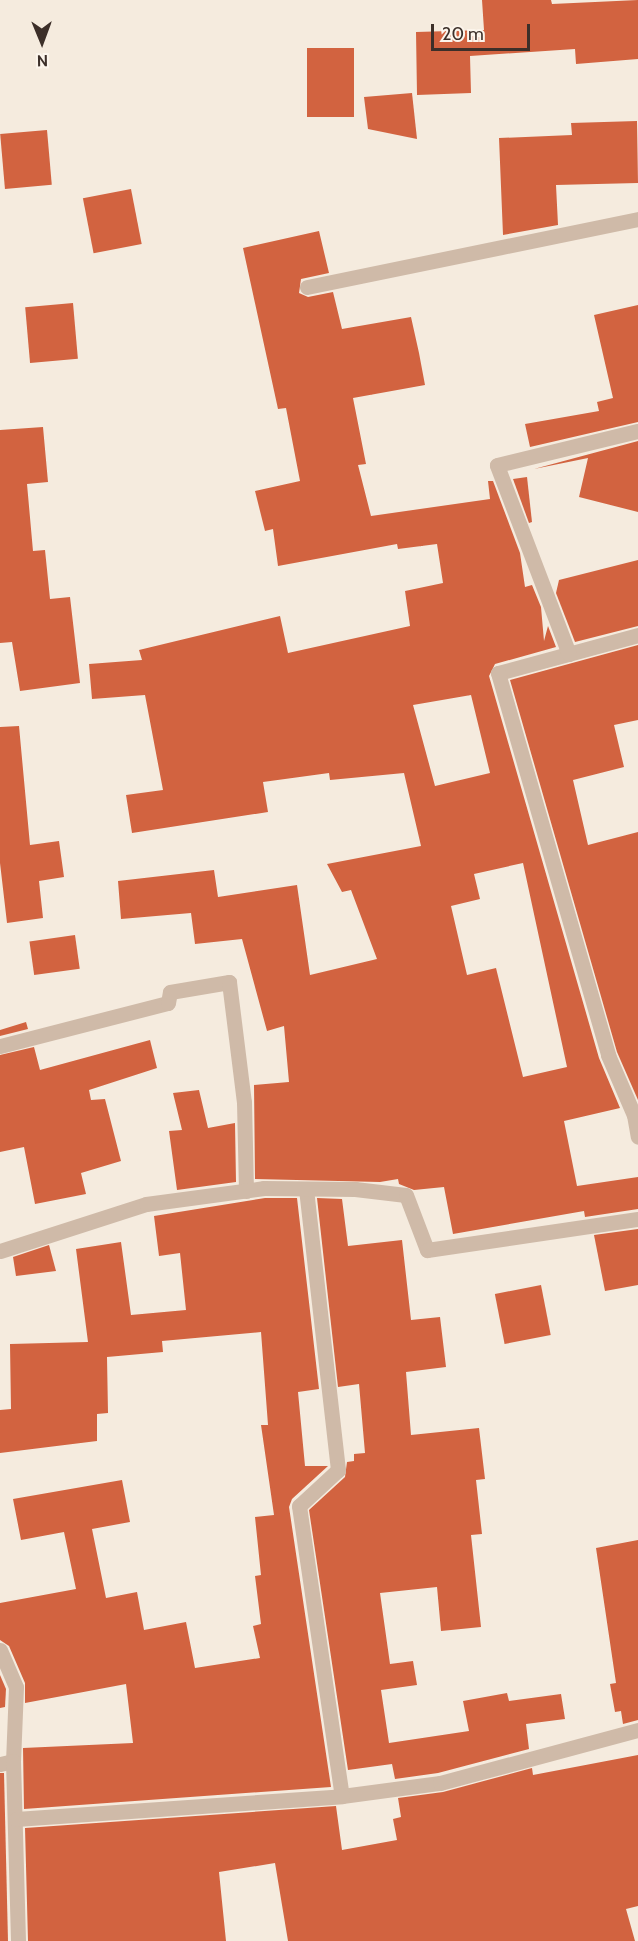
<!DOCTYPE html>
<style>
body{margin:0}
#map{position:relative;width:638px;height:1941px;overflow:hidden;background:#f5ebde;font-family:Cabin,sans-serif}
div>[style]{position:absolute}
.building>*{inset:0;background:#d26340;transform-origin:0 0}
.minor>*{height:15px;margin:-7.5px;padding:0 7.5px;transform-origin:7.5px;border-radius:7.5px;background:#cfbaa8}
span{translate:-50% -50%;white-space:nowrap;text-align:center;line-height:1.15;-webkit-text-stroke:4.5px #fcf5ec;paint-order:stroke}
.north{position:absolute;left:12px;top:12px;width:60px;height:60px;-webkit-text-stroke:4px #fcf5ec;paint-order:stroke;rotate:179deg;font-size:16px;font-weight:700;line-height:24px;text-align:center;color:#3c2f29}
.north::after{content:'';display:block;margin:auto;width:21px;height:27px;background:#3c2f29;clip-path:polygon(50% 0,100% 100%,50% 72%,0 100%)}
.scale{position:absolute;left:431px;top:24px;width:99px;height:27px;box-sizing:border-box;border:3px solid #3c2f29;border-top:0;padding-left:8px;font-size:18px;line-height:21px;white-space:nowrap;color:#3c2f29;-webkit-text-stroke:4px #fcf5ec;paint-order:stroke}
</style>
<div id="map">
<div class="building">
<i style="clip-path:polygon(482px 0,551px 0,552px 4px,638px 0,638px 59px,576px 64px,575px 49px,470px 56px,471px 93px,417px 95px,416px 32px,484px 30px)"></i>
<i style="left:307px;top:48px;width:47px;height:69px"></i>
<i style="clip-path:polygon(412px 93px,417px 139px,368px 129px,364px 97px)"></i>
<i style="clip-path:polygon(637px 121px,638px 183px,556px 185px,558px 225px,503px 235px,499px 138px,572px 135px,571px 123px)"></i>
<i style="left:47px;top:130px;width:55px;height:47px;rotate:85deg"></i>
<i style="left:131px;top:189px;width:56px;height:49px;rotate:79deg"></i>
<i style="clip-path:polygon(evenodd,319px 231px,329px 273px,301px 279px,299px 293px,308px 297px,333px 292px,342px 329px,411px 317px,419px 353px,425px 385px,353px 398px,366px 464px,358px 465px,371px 516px,490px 499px,488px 481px,493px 481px,520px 553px,525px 587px,532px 585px,541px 607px,544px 641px,548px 626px,556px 647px,495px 664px,489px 676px,599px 1058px,620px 1108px,564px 1121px,577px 1186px,638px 1177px,638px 1209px,585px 1217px,584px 1211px,453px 1234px,444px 1187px,414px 1190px,399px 1184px,398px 1179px,380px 1182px,255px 1179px,254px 1085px,289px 1082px,284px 1026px,267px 1031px,242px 939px,195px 944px,191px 913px,121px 919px,118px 881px,214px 870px,218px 897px,297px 885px,310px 975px,377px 959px,351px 890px,342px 892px,327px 864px,421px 846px,404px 773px,330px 780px,329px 773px,263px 782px,268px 812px,132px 833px,126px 795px,163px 790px,145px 695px,92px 699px,89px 664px,142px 660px,139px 650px,280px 616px,288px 653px,410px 626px,405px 591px,443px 583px,437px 544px,398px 549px,397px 544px,278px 566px,273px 529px,265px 531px,255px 491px,300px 481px,286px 408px,278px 409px,243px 248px,319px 231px,471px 695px,490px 773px,435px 786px,413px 705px,471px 695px,319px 231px,523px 863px,567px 1067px,523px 1077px,496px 968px,467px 975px,451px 906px,480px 899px,474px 874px,523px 863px)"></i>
<i style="left:73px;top:303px;width:56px;height:48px;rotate:85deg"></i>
<i style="clip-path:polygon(638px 305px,638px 422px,530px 447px,525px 424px,599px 411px,597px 402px,613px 398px,594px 315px)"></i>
<i style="clip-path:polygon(43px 427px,48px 482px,27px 484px,33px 551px,45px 550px,50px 599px,70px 597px,80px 683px,20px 691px,12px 642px,0 643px,0 430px)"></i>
<i style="clip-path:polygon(638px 441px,638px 512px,579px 497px,588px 458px,534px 469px)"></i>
<i style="clip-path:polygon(527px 477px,532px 522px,529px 523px,513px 479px)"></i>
<i style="clip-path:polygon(638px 560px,638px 626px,575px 642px,556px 593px,559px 580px)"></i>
<i style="clip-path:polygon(638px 645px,638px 720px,614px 725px,624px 767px,573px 780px,588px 845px,638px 832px,638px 1100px,617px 1052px,510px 680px)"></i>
<i style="clip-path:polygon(19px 726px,30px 845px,59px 841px,64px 877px,39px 881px,43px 918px,7px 923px,0 863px,0 727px)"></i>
<i style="left:75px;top:935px;width:34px;height:46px;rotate:82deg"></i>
<i style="clip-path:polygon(26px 1022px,28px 1029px,0 1036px,0 1030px)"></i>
<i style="clip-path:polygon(150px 1040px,157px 1068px,89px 1090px,91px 1100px,105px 1099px,121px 1161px,81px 1173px,86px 1194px,35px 1204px,24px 1147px,0 1152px,0 1055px,34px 1047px,40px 1070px)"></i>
<i style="clip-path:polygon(199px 1090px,208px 1128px,235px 1123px,236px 1182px,177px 1190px,169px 1131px,182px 1130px,173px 1093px)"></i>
<i style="clip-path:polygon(265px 1198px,297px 1198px,319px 1389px,298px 1392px,305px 1466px,328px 1466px,292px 1499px,289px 1507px,331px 1787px,24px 1809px,23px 1748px,133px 1743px,126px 1684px,25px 1703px,25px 1683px,9px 1646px,0 1640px,0 1603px,76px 1589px,64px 1532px,21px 1540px,13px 1499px,122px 1480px,130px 1522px,92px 1529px,106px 1598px,137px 1592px,144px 1630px,186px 1622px,195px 1668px,260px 1658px,253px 1626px,261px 1624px,255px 1576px,261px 1575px,255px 1517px,274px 1515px,261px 1425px,268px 1425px,261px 1332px,162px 1341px,163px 1352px,107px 1357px,108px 1413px,97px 1414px,97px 1441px,0 1453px,0 1410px,11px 1409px,10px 1344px,88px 1342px,76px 1249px,121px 1242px,131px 1315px,186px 1310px,180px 1253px,159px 1256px,154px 1216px)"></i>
<i style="clip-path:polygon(317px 1198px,342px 1199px,348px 1246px,402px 1240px,411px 1320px,440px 1317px,446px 1367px,406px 1372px,411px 1435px,479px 1428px,485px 1479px,476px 1480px,482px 1534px,471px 1535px,481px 1627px,441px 1631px,437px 1587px,380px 1593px,390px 1664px,413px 1661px,417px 1685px,381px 1690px,389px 1743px,469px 1731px,463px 1701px,507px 1693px,509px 1701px,561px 1694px,565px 1719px,526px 1724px,529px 1749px,438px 1773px,395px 1779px,392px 1764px,348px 1770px,309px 1510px,345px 1477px,347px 1462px,354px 1461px,354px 1454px,365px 1453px,359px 1384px,338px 1387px)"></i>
<i style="clip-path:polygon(638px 1229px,638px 1285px,605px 1291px,594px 1235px)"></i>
<i style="clip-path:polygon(49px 1245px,56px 1271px,16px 1276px,13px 1257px)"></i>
<i style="left:541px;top:1285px;width:51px;height:47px;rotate:79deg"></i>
<i style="clip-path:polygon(638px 1540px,638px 1720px,623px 1724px,621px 1711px,615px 1712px,610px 1684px,616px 1683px,596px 1548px)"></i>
<i style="clip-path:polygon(0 1675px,6px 1689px,5px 1707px,0 1708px)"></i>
<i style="clip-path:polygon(638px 1755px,638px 1906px,626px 1909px,635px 1941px,288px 1941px,275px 1863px,219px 1872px,226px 1941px,28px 1941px,25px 1828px,336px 1806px,342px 1850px,397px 1840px,393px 1819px,401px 1817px,398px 1798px,443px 1792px,532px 1768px,533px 1775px)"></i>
<i style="clip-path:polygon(0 1773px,4px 1773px,8px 1941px,0 1941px)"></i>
</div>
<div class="minor">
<i style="left:307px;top:287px;width:338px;rotate:-11.6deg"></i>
<i style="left:638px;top:635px;width:145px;rotate:164.8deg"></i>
<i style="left:498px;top:673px;width:398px;rotate:73.9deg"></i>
<i style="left:608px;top:1055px;width:65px;rotate:66.6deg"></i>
<i style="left:634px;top:1115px;width:22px;rotate:80deg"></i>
<i style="left:569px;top:654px;width:202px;rotate:-110.9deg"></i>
<i style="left:497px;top:465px;width:145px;rotate:-13.6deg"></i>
<i style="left:0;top:1046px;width:173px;rotate:-14.4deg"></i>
<i style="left:168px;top:1003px;width:11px;rotate:-80deg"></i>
<i style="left:170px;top:992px;width:60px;rotate:-9.6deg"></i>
<i style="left:229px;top:982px;width:121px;rotate:82.9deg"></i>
<i style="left:244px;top:1102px;width:89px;rotate:88.7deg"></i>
<i style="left:306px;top:1189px;width:283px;rotate:83.5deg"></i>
<i style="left:338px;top:1470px;width:53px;rotate:137.3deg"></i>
<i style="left:299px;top:1506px;width:293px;rotate:81.6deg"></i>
<i style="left:342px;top:1796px;width:99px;rotate:-7.6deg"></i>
<i style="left:440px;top:1783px;width:205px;rotate:-15deg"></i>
<i style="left:0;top:1251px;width:153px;rotate:-17.8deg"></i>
<i style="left:146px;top:1204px;width:119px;rotate:-7.7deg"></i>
<i style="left:264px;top:1188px;width:91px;rotate:0.6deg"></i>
<i style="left:355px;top:1189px;width:51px;rotate:6.7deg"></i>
<i style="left:406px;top:1195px;width:59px;rotate:69.1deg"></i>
<i style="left:427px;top:1250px;width:213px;rotate:-8.4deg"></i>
<i style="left:0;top:1650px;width:40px;rotate:66.6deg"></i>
<i style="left:16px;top:1687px;width:74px;rotate:92.3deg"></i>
<i style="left:13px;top:1761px;width:13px;rotate:167deg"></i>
<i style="left:13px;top:1761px;width:180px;rotate:88.4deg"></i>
<i style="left:16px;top:1819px;width:327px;rotate:-4deg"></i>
</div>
<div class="north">N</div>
<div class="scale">20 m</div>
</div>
